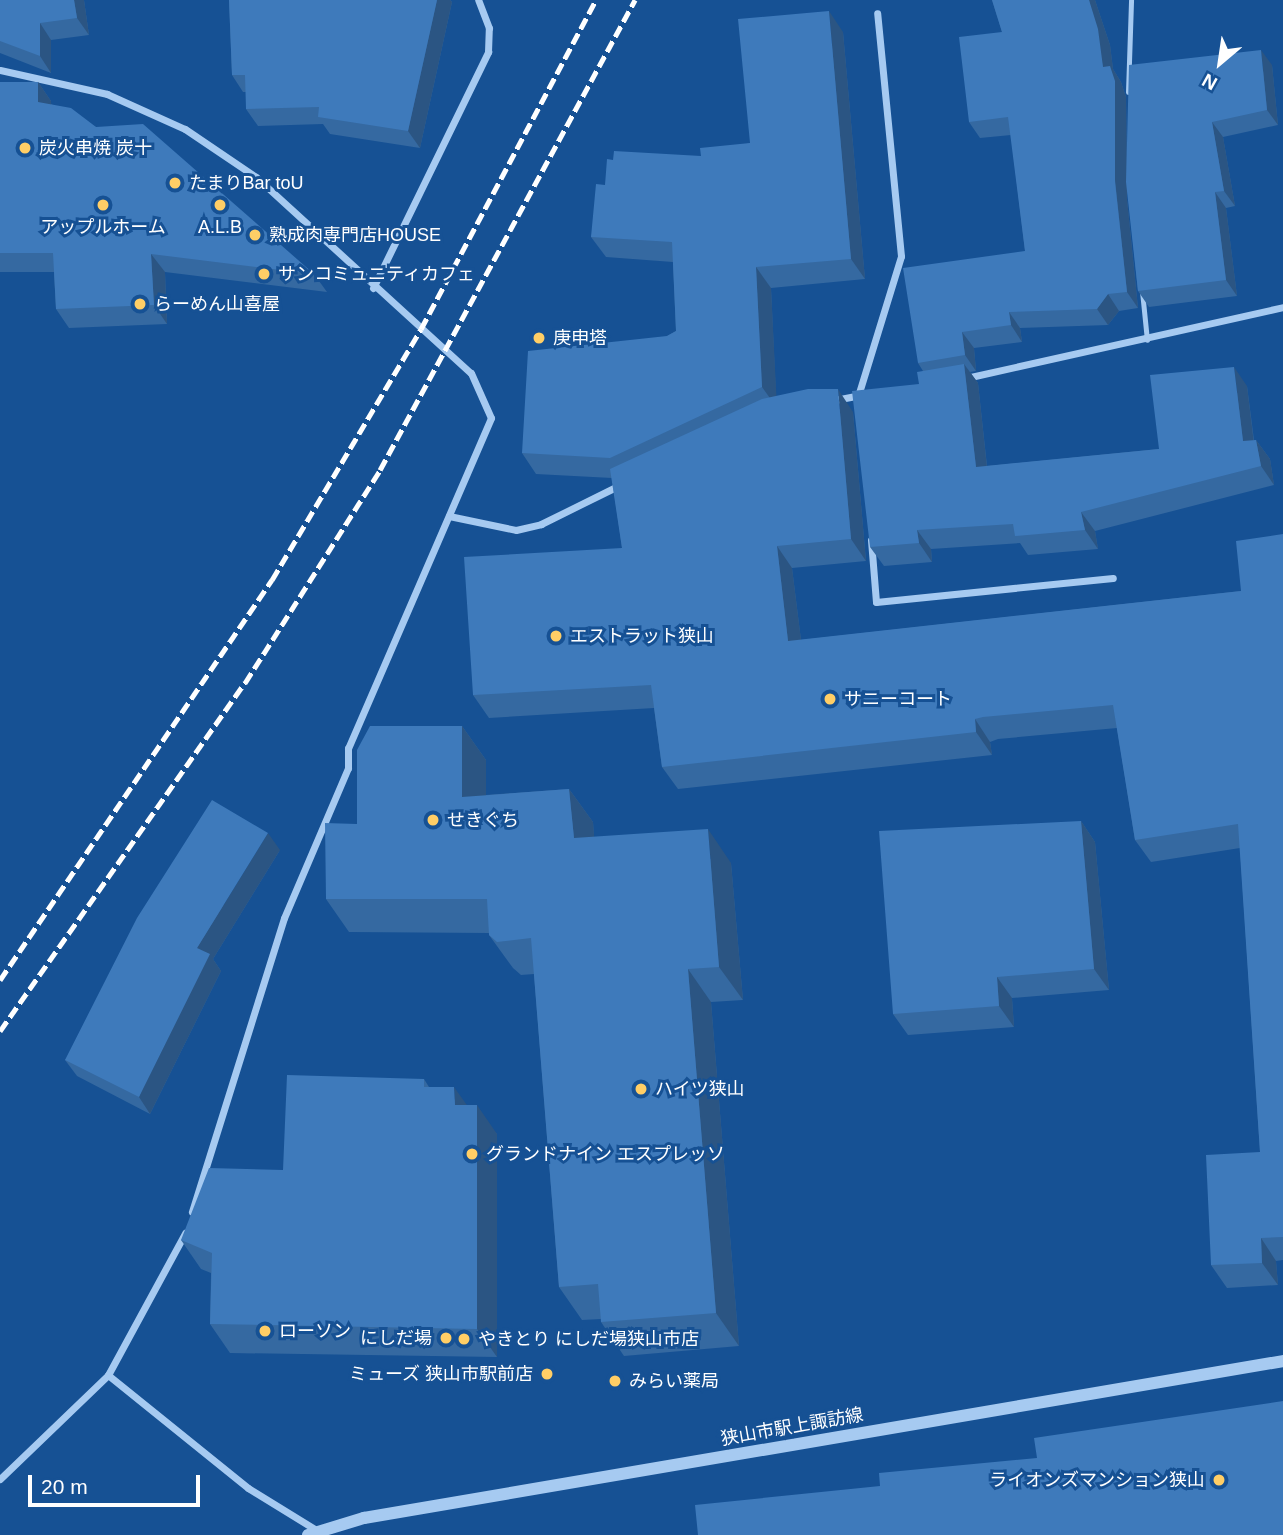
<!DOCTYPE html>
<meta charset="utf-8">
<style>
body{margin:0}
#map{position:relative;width:1283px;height:1535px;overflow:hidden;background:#165194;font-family:Helvetica,"Noto Sans JP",sans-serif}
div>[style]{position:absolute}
.service>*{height:5px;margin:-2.5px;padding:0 2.5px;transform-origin:2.5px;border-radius:2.5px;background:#a6caf1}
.minor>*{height:7px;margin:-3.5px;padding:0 3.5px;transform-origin:3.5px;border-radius:3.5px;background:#a6caf1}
.tertiary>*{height:12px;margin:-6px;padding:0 6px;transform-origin:6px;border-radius:6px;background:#a6caf1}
.rail>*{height:5px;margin-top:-2.5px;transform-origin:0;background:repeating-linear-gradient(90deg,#fff 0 12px,transparent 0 17px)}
.wall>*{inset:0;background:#3569a1}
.shaded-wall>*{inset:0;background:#2b5583}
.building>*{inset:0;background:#3e7abb}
.dots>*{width:19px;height:19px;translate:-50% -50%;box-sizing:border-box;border:4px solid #165194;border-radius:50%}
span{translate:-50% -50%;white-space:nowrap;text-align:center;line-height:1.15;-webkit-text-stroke:6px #165194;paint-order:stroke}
.poi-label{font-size:18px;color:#fff}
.left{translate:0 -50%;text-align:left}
.right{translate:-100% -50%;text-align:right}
.street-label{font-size:18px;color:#fff}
.north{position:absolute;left:1185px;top:28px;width:70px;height:70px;-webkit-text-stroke:5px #165194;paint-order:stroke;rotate:209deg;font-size:19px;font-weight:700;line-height:28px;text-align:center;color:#fff}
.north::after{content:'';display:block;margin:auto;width:24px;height:32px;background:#fff;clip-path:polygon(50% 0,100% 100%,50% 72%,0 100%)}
.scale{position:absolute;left:28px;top:1475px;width:172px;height:32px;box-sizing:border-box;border:4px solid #fff;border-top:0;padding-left:9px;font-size:21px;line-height:24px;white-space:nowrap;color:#fff;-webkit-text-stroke:5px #165194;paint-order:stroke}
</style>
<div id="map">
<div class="service">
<i style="left:1128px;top:92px;width:92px;rotate:-88.1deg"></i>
<i style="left:1142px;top:291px;width:49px;rotate:84.2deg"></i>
</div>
<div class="minor">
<i style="left:0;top:70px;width:110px;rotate:12.6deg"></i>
<i style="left:107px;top:94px;width:85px;rotate:24.2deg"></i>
<i style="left:185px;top:129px;width:86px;rotate:34.1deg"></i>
<i style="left:256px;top:177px;width:291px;rotate:42.4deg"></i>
<i style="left:471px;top:373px;width:49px;rotate:66deg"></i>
<i style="left:491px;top:418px;width:360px;rotate:113.4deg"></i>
<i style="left:348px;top:748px;width:20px;rotate:90deg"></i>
<i style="left:348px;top:768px;width:163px;rotate:113.1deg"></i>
<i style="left:284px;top:918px;width:308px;rotate:107.4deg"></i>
<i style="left:373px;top:288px;width:263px;rotate:-64deg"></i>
<i style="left:488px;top:52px;width:24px;rotate:-88deg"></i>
<i style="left:489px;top:28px;width:30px;rotate:-111deg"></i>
<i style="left:966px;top:378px;width:325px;rotate:-12.6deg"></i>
<i style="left:858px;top:396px;width:146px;rotate:-72.9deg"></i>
<i style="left:901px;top:256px;width:244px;rotate:-95.6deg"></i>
<i style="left:835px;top:400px;width:26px;rotate:-11deg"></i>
<i style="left:449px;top:516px;width:68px;rotate:11.8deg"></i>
<i style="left:516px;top:530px;width:26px;rotate:-13deg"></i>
<i style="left:541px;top:524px;width:88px;rotate:-26.3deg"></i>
<i style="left:871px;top:540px;width:62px;rotate:85.4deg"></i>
<i style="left:876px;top:602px;width:238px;rotate:-5.8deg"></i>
<i style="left:108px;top:1375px;width:162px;rotate:-61.5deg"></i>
<i style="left:0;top:1479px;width:150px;rotate:-43.9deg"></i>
<i style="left:108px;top:1375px;width:180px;rotate:38.9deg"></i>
<i style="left:248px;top:1488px;width:82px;rotate:31.6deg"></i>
</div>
<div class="tertiary">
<i style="left:308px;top:1535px;width:59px;rotate:-16.9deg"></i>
<i style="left:364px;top:1518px;width:932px;rotate:-9.69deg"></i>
</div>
<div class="rail">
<i style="left:0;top:980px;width:484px;rotate:-55.8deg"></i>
<i style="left:272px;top:580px;width:292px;rotate:-59.3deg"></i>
<i style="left:421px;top:329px;width:373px;rotate:-62deg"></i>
<i style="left:0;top:1031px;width:426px;rotate:-54.9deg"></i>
<i style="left:245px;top:683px;width:252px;rotate:-57.6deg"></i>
<i style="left:380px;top:470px;width:535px;rotate:-61.52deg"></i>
</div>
<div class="wall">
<i style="clip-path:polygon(0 0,84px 0,89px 35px,51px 40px,51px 73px,0 53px)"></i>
<i style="clip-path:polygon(229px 0,450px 0,452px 2px,420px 148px,330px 134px,323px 124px,258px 126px,246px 109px,246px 92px,243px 92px,232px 75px)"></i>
<i style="clip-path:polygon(992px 0,1095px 0,1110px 45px,1113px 69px,1121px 82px,1126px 97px,1127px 172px,1272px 65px,1278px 125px,1223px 137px,1235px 206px,1226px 208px,1237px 296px,1149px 307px,1138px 291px,1127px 185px,1127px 199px,1138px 308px,1119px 311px,1108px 325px,1020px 328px,1022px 342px,974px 348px,976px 371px,970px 372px,978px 383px,987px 466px,1159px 449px,1247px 386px,1254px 440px,1256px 440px,1270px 459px,1274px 485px,1095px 531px,1098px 549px,1028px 555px,1020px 543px,931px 549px,932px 562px,884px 566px,870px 547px,923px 371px,918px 363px,1025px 251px,1011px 135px,980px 138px,969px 122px,1002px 32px)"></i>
<i style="clip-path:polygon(843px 32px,865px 279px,771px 288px,776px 396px,853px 412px,866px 561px,792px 568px,801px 640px,1241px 591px,1283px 534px,1283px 1260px,1276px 1261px,1278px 1285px,1227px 1288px,1211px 1265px,1260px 1152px,1240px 848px,1151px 862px,1135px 840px,1117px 728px,998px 739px,990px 742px,992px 755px,678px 789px,662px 767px,654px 708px,489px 718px,473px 695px,622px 548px,612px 478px,536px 474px,522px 453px,667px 336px,676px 331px,673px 262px,606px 257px,591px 237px,605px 185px,613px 160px,701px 156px,750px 143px)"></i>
<i style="clip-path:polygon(0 82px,38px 82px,51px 101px,51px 104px,96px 127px,314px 274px,327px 292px,165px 272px,167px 324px,69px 328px,56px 309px,54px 272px,0 272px)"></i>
<i style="clip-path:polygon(462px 726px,486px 760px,486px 795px,569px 789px,593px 822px,594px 837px,731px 863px,743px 1000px,711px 1002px,739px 1346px,624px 1356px,601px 1322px,601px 1319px,582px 1320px,559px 1287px,534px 974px,521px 975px,513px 968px,489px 935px,489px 933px,349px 932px,326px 899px)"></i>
<i style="clip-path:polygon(1081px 821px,1095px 842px,1109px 990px,1012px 998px,1014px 1027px,908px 1035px,893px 1014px)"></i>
<i style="clip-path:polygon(280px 850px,213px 959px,221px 971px,150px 1114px,77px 1076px,65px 1060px)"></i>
<i style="clip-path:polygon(424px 1079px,429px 1087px,466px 1105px,497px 1134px,497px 1357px,230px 1353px,210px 1324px,211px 1273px,201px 1269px,181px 1240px,283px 1170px)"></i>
</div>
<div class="shaded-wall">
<i style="clip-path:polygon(74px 0,84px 0,89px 35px,77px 18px)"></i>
<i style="clip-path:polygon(437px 0,450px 0,452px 2px,420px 148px,408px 131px)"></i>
<i style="clip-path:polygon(1089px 0,1095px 0,1110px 45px,1113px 69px,1121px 82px,1126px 97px,1127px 199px,1138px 308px,1127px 292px,1103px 67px)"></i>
<i style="clip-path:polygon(829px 11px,843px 32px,865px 279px,851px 259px)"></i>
<i style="clip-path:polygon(40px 23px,51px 40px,51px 73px,40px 56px)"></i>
<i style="clip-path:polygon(1261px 50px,1272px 65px,1278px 125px,1267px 110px)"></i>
<i style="clip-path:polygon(38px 82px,51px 101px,52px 120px,38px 102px)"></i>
<i style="clip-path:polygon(1212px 122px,1223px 137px,1235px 206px,1224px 191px)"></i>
<i style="clip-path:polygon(1215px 192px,1226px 208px,1237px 296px,1226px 280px)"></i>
<i style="clip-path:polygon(151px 254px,165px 272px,167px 324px,154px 305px)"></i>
<i style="clip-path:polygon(756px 267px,771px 288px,777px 408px,762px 387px)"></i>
<i style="clip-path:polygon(1108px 294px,1119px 311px,1108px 325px,1097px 309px)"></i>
<i style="clip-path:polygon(1009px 312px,1020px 328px,1022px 342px,1011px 325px)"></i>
<i style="clip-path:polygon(962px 332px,974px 348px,976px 371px,965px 355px)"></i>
<i style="clip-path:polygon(964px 364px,978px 383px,989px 486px,976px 467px)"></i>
<i style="clip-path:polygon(1234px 367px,1247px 386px,1256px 460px,1243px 441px)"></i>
<i style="clip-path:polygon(838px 389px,853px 412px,866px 561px,851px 539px)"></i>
<i style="clip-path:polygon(1256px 440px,1270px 459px,1274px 485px,1261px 466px)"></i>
<i style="clip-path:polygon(1081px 512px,1095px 531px,1098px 549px,1085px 530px)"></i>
<i style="clip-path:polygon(917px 530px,931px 549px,932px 562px,919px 543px)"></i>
<i style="clip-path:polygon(777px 546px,792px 568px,804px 664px,788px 641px)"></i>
<i style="clip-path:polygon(975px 719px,990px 742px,992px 755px,976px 732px)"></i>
<i style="clip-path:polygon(462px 726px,486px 760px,486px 831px,462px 797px)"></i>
<i style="clip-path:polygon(569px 789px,593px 822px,597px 872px,574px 838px)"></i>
<i style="clip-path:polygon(1081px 821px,1095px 842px,1109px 990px,1094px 969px)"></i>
<i style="clip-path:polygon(708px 829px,731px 863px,743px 1000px,719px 967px)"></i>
<i style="clip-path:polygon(268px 833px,280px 850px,213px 959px,221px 971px,150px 1114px,139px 1097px,197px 948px)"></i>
<i style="clip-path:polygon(688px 969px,711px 1002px,739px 1346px,716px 1313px)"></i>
<i style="clip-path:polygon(997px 977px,1012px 998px,1014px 1027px,999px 1006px)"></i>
<i style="clip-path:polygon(454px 1087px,474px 1115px,455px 1105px)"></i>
<i style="clip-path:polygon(477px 1105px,497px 1134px,497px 1357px,477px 1329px)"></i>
<i style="clip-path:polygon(1261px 1238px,1276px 1261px,1278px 1285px,1262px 1263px)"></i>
</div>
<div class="building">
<i style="clip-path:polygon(0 0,74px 0,77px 18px,40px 23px,40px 56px,0 41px)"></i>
<i style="clip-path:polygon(229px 0,437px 0,408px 131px,318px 117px,319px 107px,246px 109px,245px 75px,232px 75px)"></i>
<i style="clip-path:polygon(992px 0,1089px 0,1098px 29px,1103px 67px,1110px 66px,1115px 81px,1115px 182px,1127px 292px,1108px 294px,1097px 309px,1009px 312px,1011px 325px,962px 332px,965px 355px,918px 363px,903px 268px,1025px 251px,1008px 117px,969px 122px,959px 37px,1002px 32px)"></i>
<i style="clip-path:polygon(829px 11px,851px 259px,756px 267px,762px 387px,610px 458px,522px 453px,528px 351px,667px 336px,676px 331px,672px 242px,591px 237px,596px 184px,605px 185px,607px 159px,613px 160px,614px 151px,701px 156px,700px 148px,750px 143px,738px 19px)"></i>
<i style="clip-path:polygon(1261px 50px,1267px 110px,1212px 122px,1224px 191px,1215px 192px,1226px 280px,1138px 291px,1126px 182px,1129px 65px)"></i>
<i style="clip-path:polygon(0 82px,38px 82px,38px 102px,71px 108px,96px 127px,143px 124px,314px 274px,151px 254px,154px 305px,56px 309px,53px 253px,0 253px)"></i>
<i style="clip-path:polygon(964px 364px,976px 467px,1159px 449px,1150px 375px,1234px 367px,1243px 441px,1256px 440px,1261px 466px,1081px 512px,1085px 530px,1015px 536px,1013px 524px,917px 530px,919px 543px,870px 547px,852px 391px,919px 384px,917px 372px)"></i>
<i style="clip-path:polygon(808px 389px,838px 389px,851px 539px,777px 546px,788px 641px,1241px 591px,1236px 541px,1283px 534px,1283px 1237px,1261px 1238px,1262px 1263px,1211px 1265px,1206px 1155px,1260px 1152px,1238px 824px,1135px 840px,1113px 705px,983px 717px,975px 719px,976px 732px,662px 767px,651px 685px,473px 695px,464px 557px,622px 548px,610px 469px,762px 399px)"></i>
<i style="clip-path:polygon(370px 726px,462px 726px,462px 797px,569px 789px,574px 838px,708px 829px,719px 967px,688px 969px,716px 1313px,601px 1322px,598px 1284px,559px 1287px,531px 938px,497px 942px,489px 935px,487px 899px,326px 899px,325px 823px,357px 824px,357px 750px)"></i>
<i style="clip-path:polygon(212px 800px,268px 833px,197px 948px,210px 954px,139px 1097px,65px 1060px,137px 918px)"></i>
<i style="clip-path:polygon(1081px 821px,1094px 969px,997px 977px,999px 1006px,893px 1014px,879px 831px)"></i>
<i style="clip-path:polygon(287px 1075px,424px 1079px,424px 1087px,454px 1087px,455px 1105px,477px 1105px,477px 1329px,210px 1324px,212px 1253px,181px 1240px,209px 1168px,283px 1170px)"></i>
<i style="clip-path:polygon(1283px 1401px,1283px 1535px,698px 1535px,695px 1505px,880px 1486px,879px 1473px,1037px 1458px,1034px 1438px)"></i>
</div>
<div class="dots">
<i style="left:25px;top:148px;background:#ffce66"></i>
<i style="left:175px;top:183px;background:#ffce66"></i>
<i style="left:103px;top:205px;background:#ffce66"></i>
<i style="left:220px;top:205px;background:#ffce66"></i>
<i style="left:255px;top:235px;background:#ffce66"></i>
<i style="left:264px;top:274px;background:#ffce66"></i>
<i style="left:140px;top:304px;background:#ffce66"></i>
<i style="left:539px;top:338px;background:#ffce66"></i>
<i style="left:556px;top:636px;background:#ffce66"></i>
<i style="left:830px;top:699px;background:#ffce66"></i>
<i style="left:433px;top:820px;background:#ffce66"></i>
<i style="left:641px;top:1089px;background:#ffce66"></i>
<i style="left:472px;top:1154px;background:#ffce66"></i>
<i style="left:265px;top:1331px;background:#ffce66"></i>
<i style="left:446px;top:1338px;background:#ffce66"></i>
<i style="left:464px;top:1339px;background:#ffce66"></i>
<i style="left:547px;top:1374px;background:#ffce66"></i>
<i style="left:615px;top:1381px;background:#ffce66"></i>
<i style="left:1219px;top:1480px;background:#ffce66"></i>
</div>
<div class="poi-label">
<span class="left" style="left:39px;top:148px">炭火串焼 炭十</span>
<span class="left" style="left:189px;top:183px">たまりBar toU</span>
<span style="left:103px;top:227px">アップルホーム</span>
<span style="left:220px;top:227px">A.L.B</span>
<span class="left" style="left:269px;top:235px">熟成肉専門店HOUSE</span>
<span class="left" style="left:278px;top:274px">サンコミュニティカフェ</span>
<span class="left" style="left:154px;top:304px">らーめん山喜屋</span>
<span class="left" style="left:553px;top:338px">庚申塔</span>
<span class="left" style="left:570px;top:636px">エストラット狭山</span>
<span class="left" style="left:844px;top:699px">サニーコート</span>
<span class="left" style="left:447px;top:820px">せきぐち</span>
<span class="left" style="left:655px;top:1089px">ハイツ狭山</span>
<span class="left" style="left:486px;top:1154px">グランドナイン エスプレッソ</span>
<span class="left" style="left:279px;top:1331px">ローソン</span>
<span class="right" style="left:432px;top:1338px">にしだ場</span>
<span class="left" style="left:478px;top:1339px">やきとり にしだ場狭山市店</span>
<span class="right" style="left:533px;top:1374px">ミューズ 狭山市駅前店</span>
<span class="left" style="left:629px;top:1381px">みらい薬局</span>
<span class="right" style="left:1205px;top:1480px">ライオンズマンション狭山</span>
</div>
<div class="street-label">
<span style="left:792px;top:1427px;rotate:-10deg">狭山市駅上諏訪線</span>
</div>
<div class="north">N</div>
<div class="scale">20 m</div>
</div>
